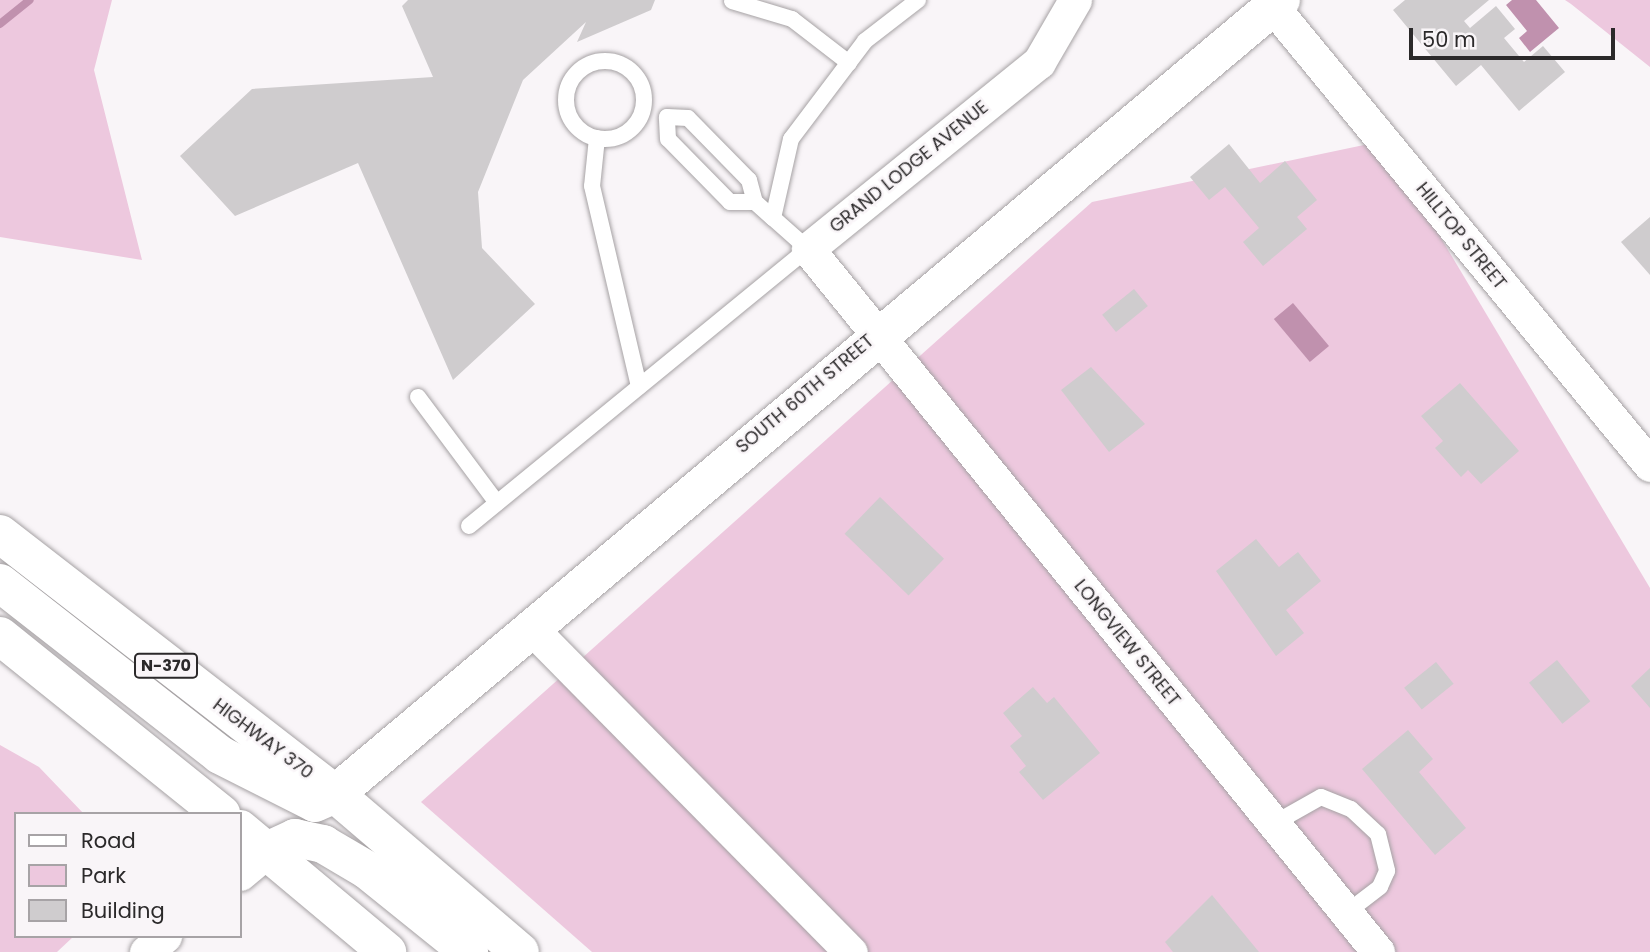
<!DOCTYPE html>
<style>
body{margin:0}
#map{position:relative;width:1650px;height:952px;overflow:hidden;background:#f9f5f8;font-family:Poppins,sans-serif}
div>[style]{position:absolute}
.green>*{inset:0;background:#edc8de}
.water>*{inset:0;background:#c091ae;transform-origin:0 0}
.stream>*{height:8px;margin:-4px;padding:0 4px;transform-origin:4px;border-radius:4px;background:#c091ae}
.building>*{inset:0;background:#cfccce;transform-origin:0 0}
.roads{filter:drop-shadow(0 0 2px #a6a2a4) drop-shadow(0 0 2px #a6a2a4)}
.service>*{height:16px;margin:-8px;padding:0 8px;transform-origin:8px;border-radius:8px;background:#fff}
.service>.ring{margin:-8px;padding:0;box-sizing:content-box;background:none;border:16px solid #fff;border-radius:50%}
.minor>*{height:33px;margin:-16.5px;padding:0 16.5px;transform-origin:16.5px;border-radius:16.5px;background:#fff}
.tertiary>*{height:38px;margin:-19px;padding:0 19px;transform-origin:19px;border-radius:19px;background:#fff}
.trunk>*{height:38px;margin:-19px;padding:0 19px;transform-origin:19px;border-radius:19px;background:#fff}
span{translate:-50% -50%;white-space:nowrap;text-align:center;line-height:1.15;-webkit-text-stroke:5px #f9f5f8;paint-order:stroke}
.shield-label span{padding:2px 5px;background:#f9f5f8;border:2px solid;border-radius:5px;-webkit-text-stroke-width:0}
.shield-label{font-size:16px;color:#2b292a;font-weight:700}
.street-label{font-size:18px;color:#2b292a}
.legend{position:absolute;left:14px;top:812px;width:228px;height:126px;box-sizing:border-box;background:#f9f5f8;border:2px solid #a7a3a6;margin:0;padding:9px 12px;list-style:none;font-size:21px;color:#2b292a}
.legend li{display:flex;align-items:center;gap:14px;height:35px}
.legend b{width:35px;border:2px solid #a7a3a6}
.scale{position:absolute;left:1409px;top:28px;width:206px;height:32px;box-sizing:border-box;border:4px solid #2b292a;border-top:0;padding-left:9px;font-size:21px;line-height:24px;white-space:nowrap;color:#2b292a;-webkit-text-stroke:5px #f9f5f8;paint-order:stroke}
</style>
<div id="map">
<div class="green">
<i style="clip-path:polygon(0 0,112px 0,94px 70px,142px 260px,0 237px)"></i>
<i style="clip-path:polygon(1565px 0,1650px 0,1650px 67px,1571px 4px)"></i>
<i style="clip-path:polygon(1383px 141px,1650px 588px,1650px 952px,592px 952px,421px 802px,1092px 202px)"></i>
<i style="clip-path:polygon(0 745px,39px 767px,84px 814px,16px 814px,16px 936px,74px 936px,57px 952px,0 952px)"></i>
</div>
<div class="water">
<i style="clip-path:polygon(1512px 0,1536px 0,1559px 28px,1530px 52px,1519px 38px,1527px 31px,1506px 5px)"></i>
<i style="left:1293px;top:303px;width:56px;height:25px;rotate:50deg"></i>
</div>
<div class="stream">
<i style="left:0;top:24px;width:38px;rotate:-39deg"></i>
</div>
<div class="building">
<i style="clip-path:polygon(408px 0,655px 0,651px 10px,577px 42px,586px 22px,523px 80px,478px 192px,482px 248px,535px 304px,453px 380px,358px 163px,235px 216px,180px 156px,252px 89px,433px 77px,402px 6px)"></i>
<i style="clip-path:polygon(1405px 0,1489px 0,1464px 21px,1470px 28px,1496px 6px,1515px 29px,1504px 38px,1524px 62px,1543px 46px,1565px 72px,1519px 111px,1481px 65px,1456px 86px,1393px 10px)"></i>
<i style="clip-path:polygon(1229px 144px,1260px 183px,1285px 161px,1317px 200px,1297px 217px,1307px 229px,1263px 266px,1243px 242px,1259px 228px,1225px 187px,1209px 200px,1190px 177px)"></i>
<i style="clip-path:polygon(1650px 217px,1650px 275px,1621px 242px)"></i>
<i style="left:1134px;top:289px;width:22px;height:41px;rotate:51deg"></i>
<i style="clip-path:polygon(1091px 367px,1145px 424px,1109px 452px,1061px 390px)"></i>
<i style="clip-path:polygon(1460px 383px,1519px 451px,1481px 484px,1468px 470px,1461px 477px,1435px 448px,1443px 441px,1421px 416px)"></i>
<i style="left:880px;top:497px;width:89px;height:51px;rotate:44deg"></i>
<i style="clip-path:polygon(1256px 539px,1279px 567px,1298px 552px,1321px 581px,1286px 610px,1304px 633px,1276px 656px,1216px 571px)"></i>
<i style="left:1557px;top:660px;width:53px;height:36px;rotate:51deg"></i>
<i style="left:1436px;top:662px;width:28px;height:41px;rotate:51deg"></i>
<i style="clip-path:polygon(1650px 668px,1650px 708px,1631px 686px)"></i>
<i style="clip-path:polygon(1033px 687px,1047px 703px,1054px 697px,1100px 753px,1043px 800px,1019px 772px,1026px 766px,1010px 746px,1022px 736px,1003px 713px)"></i>
<i style="clip-path:polygon(1408px 730px,1433px 759px,1419px 772px,1466px 828px,1435px 855px,1362px 769px)"></i>
<i style="clip-path:polygon(1212px 895px,1259px 952px,1173px 952px,1165px 942px)"></i>
</div>
<div class="roads">
<div class="service">
<i style="left:732px;top:1px;width:63px;rotate:16.7deg"></i>
<i style="left:792px;top:19px;width:72px;rotate:37.7deg"></i>
<i class="ring" style="left:566px;top:61px;width:62px;height:62px"></i>
<i style="left:597px;top:138px;width:48px;rotate:95.9deg"></i>
<i style="left:592px;top:186px;width:206px;rotate:76.8deg"></i>
<i style="left:755px;top:202px;width:25px;rotate:180deg"></i>
<i style="left:730px;top:202px;width:88px;rotate:-134.5deg"></i>
<i style="left:668px;top:139px;width:22px;rotate:-93deg"></i>
<i style="left:667px;top:117px;width:21px;rotate:3deg"></i>
<i style="left:688px;top:118px;width:87px;rotate:45.5deg"></i>
<i style="left:749px;top:180px;width:23px;rotate:75deg"></i>
<i style="left:755px;top:202px;width:24px;rotate:42deg"></i>
<i style="left:418px;top:397px;width:132px;rotate:53.3deg"></i>
<i style="left:469px;top:526px;width:438px;rotate:-39.3deg"></i>
<i style="left:808px;top:249px;width:47px;rotate:-138.5deg"></i>
<i style="left:773px;top:218px;width:81px;rotate:-77.2deg"></i>
<i style="left:791px;top:139px;width:123px;rotate:-52.9deg"></i>
<i style="left:865px;top:41px;width:67px;rotate:-37.7deg"></i>
<i style="left:1273px;top:824px;width:55px;rotate:-29.4deg"></i>
<i style="left:1321px;top:797px;width:32px;rotate:22deg"></i>
<i style="left:1351px;top:809px;width:37px;rotate:43deg"></i>
<i style="left:1378px;top:834px;width:38px;rotate:76deg"></i>
<i style="left:1387px;top:871px;width:17px;rotate:114deg"></i>
<i style="left:1380px;top:887px;width:43px;rotate:142.6deg"></i>
</div>
<div class="minor">
<i style="left:1075px;top:0;width:72px;rotate:120.1deg"></i>
<i style="left:1039px;top:62px;width:297px;rotate:141deg"></i>
<i style="left:808px;top:249px;width:905px;rotate:50.96deg"></i>
<i style="left:1273px;top:7px;width:593px;rotate:50.54deg"></i>
<i style="left:532px;top:629px;width:454px;rotate:45.4deg"></i>
<i style="left:240px;top:874px;width:35px;rotate:-40deg"></i>
<i style="left:146px;top:952px;width:25px;rotate:-40deg"></i>
</div>
<div class="tertiary">
<i style="left:335px;top:794px;width:1235px;rotate:-40.01deg"></i>
</div>
<div class="trunk">
<i style="left:0;top:534px;width:424px;rotate:37.8deg"></i>
<i style="left:335px;top:794px;width:243px;rotate:40.5deg"></i>
<i style="left:0;top:583px;width:279px;rotate:38deg"></i>
<i style="left:220px;top:755px;width:106px;rotate:26.8deg"></i>
<i style="left:315px;top:803px;width:22px;rotate:-24deg"></i>
<i style="left:0;top:636px;width:284px;rotate:38.8deg"></i>
<i style="left:240px;top:829px;width:192px;rotate:39.9deg"></i>
<i style="left:267px;top:851px;width:31px;rotate:-25deg"></i>
<i style="left:295px;top:838px;width:29px;rotate:12deg"></i>
<i style="left:323px;top:844px;width:51px;rotate:30.6deg"></i>
<i style="left:367px;top:870px;width:131px;rotate:38.8deg"></i>
</div>
</div>
<div class="shield-label">
<span style="left:166px;top:666px">N-370</span>
</div>
<div class="street-label">
<span style="left:909px;top:167px;rotate:-39deg">GRAND LODGE AVENUE</span>
<span style="left:1461px;top:236px;rotate:51deg">HILLTOP STREET</span>
<span style="left:805px;top:394px;rotate:-40deg">SOUTH 60TH STREET</span>
<span style="left:1127px;top:643px;rotate:51deg">LONGVIEW STREET</span>
<span style="left:263px;top:739px;rotate:37deg">HIGHWAY 370</span>
</div>
<ul class="legend">
<li><b style="height:9px;background:#fff"></b>Road</li>
<li><b style="height:19px;background:#edc8de"></b>Park</li>
<li><b style="height:19px;background:#cfccce"></b>Building</li>
</ul>
<div class="scale">50 m</div>
</div>
